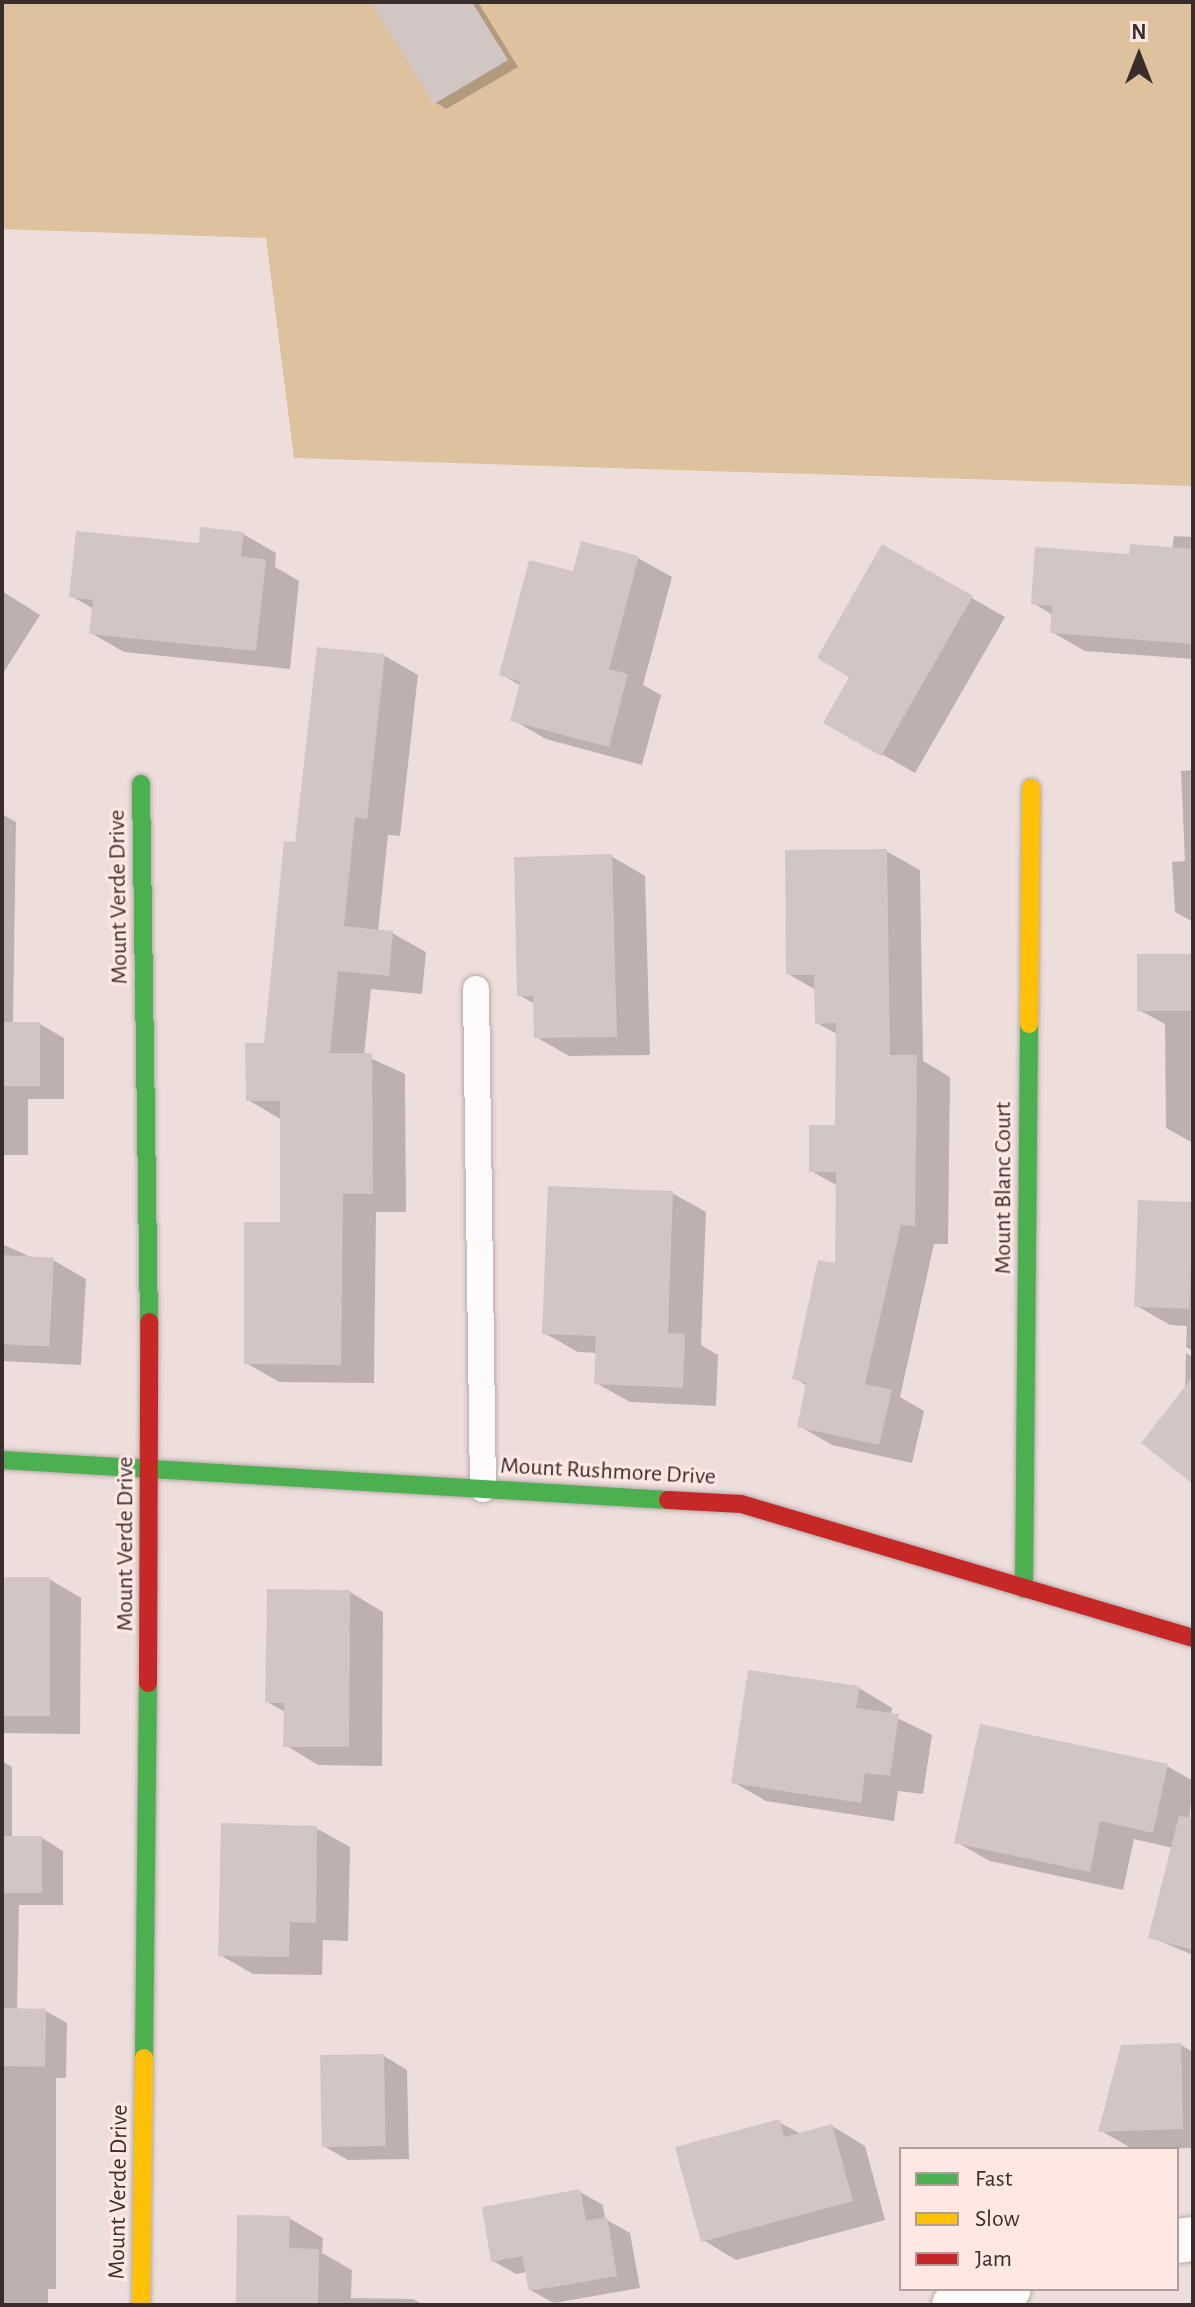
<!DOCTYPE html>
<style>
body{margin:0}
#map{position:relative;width:1195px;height:2307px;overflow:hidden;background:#eddedb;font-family:"Alegreya Sans",sans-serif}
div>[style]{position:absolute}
.green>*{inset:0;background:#dec19d}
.shadow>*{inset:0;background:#0003}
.building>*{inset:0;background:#d2c6c5;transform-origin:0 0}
.roads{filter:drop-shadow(0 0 2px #b6aaa8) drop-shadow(0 0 2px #b6aaa8)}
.lane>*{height:26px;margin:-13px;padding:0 13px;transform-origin:13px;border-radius:13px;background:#fcfafa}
.street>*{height:44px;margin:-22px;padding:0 22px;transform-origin:22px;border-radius:22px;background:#fcfafa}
.fast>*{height:18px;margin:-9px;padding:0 9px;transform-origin:9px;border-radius:9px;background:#4caf50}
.slow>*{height:18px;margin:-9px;padding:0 9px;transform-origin:9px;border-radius:9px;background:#ffc107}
.jam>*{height:18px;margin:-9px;padding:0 9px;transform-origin:9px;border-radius:9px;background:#c62828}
span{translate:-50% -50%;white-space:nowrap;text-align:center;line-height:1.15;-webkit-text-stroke:6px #ffe8e3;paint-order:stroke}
.street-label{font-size:24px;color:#392e2c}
.frame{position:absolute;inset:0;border:4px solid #392e2c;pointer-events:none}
.legend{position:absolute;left:899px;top:2147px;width:280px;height:144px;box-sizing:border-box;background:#ffe8e3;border:2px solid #b09e9a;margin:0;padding:10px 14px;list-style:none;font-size:24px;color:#392e2c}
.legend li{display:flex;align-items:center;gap:16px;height:40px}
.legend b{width:40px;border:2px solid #b09e9a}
.north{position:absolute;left:1099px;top:16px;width:80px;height:80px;-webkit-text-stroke:6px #ffe8e3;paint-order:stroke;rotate:0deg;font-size:22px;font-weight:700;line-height:32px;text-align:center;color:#392e2c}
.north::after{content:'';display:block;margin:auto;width:28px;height:36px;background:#392e2c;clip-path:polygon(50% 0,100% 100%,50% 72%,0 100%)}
</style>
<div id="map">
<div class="green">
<i style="clip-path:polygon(2px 2px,1193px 2px,1193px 486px,294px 458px,266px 238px,2px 229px)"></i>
</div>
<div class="shadow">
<i style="clip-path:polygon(374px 2px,478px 2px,518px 67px,446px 109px,435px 102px)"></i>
<i style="clip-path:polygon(243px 534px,276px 553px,275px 567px,299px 581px,290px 669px,124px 652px,91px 633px,94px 609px,71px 596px)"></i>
<i style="clip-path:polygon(1174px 536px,1193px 537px,1193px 659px,1085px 651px,1052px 632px,1053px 615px,1033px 603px,1131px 556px,1172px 550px)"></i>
<i style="clip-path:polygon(883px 547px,1005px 617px,915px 773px,826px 722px,852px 676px)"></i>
<i style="clip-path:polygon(638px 558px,672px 577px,643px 685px,661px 695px,642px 765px,546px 739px,513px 720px,521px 686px,501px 674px)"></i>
<i style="clip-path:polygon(2px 591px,40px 615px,2px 675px)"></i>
<i style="clip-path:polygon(385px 656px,418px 675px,400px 836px,388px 835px,378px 931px,392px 933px,426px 952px,422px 994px,371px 989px,364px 1055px,405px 1074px,406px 1212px,376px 1212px,374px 1383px,279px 1382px,246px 1363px,282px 1224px,282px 1120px,248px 1100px,265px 1045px,297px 844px)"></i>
<i style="clip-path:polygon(1193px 770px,1193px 922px,1175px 912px,1172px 862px,1185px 861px,1181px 771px)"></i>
<i style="clip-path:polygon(2px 814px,16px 822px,13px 1024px,40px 1024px,64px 1038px,64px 1099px,28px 1099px,28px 1155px,2px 1155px)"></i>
<i style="clip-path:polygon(886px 851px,920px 870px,923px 1061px,950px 1077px,948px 1244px,934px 1244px,900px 1397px,924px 1411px,912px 1463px,832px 1445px,799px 1426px,807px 1386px,794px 1378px,837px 1266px,838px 1186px,811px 1171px,836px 1127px,837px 1034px,817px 1023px,816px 990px,788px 974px)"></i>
<i style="clip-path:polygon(611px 856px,645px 876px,650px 1055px,569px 1056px,536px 1037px,535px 1004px,519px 995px)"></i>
<i style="clip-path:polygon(1193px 956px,1193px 1143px,1166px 1128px,1165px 1024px,1139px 1010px)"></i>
<i style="clip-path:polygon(672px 1193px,706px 1212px,701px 1345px,718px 1355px,716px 1406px,630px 1402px,596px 1383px,598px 1353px,578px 1352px,544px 1333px)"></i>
<i style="clip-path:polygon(1193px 1204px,1193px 1351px,1186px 1347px,1187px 1326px,1170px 1325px,1137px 1306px)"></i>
<i style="clip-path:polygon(2px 1244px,35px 1259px,53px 1260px,86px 1279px,81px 1365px,2px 1361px)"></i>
<i style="clip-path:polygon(1186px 1353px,1193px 1357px,1193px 1481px,1185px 1390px)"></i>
<i style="clip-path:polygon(2px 1579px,49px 1579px,81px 1598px,80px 1734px,2px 1733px)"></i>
<i style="clip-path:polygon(350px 1592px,383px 1612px,382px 1766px,318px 1765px,285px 1745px,285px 1712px,267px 1702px)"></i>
<i style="clip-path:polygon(859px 1688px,892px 1708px,891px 1715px,932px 1735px,923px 1794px,898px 1791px,894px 1821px,766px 1801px,733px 1782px)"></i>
<i style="clip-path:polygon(2px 1761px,12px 1767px,12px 1838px,42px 1838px,63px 1851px,63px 1905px,19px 1905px,17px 2010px,46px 2011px,67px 2023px,66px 2078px,56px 2078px,56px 2289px,48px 2289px,48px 2305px,2px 2305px)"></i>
<i style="clip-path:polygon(1167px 1766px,1193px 1781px,1186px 1851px,1134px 1839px,1123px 1890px,990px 1861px,956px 1842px)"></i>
<i style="clip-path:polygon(316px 1828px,350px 1847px,348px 1941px,323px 1940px,322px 1975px,253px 1974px,220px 1955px)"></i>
<i style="clip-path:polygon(1193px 1895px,1193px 1955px,1150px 1937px)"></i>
<i style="clip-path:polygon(1181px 2045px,1193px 2052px,1193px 2148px,1133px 2149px,1101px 2131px)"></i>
<i style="clip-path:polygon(384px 2056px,407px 2070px,409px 2159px,348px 2160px,325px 2147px)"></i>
<i style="clip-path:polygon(779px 2122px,801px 2134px,832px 2126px,865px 2146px,885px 2220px,736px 2260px,703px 2240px)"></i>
<i style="clip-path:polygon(580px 2192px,603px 2205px,605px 2219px,630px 2233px,640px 2288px,554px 2303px,530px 2290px,527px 2272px,516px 2274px,493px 2261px)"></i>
<i style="clip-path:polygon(289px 2218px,323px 2238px,322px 2253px,352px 2270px,351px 2298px,413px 2299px,424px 2305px,238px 2305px)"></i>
</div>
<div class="building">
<i style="clip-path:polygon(371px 2px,472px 2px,508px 60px,434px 104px)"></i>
<i style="clip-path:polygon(200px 527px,244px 532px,241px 556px,266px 560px,256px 651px,89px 634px,93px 600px,69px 597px,76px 531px,199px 543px)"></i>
<i style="clip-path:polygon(581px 541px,639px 556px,609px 669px,628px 674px,609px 747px,510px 721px,520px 682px,499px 675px,529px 560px,573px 571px)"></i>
<i style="clip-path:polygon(882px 544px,973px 596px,881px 756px,823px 723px,849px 677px,817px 658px)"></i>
<i style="clip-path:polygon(1130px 544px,1193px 549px,1193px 644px,1050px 633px,1052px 606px,1031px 604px,1035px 547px,1129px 554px)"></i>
<i style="clip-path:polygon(317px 647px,385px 654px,367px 819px,355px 817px,344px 926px,393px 931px,389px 976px,338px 971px,330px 1053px,372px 1053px,373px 1194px,343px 1194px,341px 1365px,244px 1364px,244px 1222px,280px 1222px,280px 1101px,246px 1101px,245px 1043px,264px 1043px,284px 841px,295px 842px)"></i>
<i style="clip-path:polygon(887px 849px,890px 1055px,917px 1055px,915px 1226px,901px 1225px,865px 1384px,892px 1390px,879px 1445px,797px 1427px,806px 1383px,792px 1379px,818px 1260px,835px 1263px,836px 1172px,809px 1172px,809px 1125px,835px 1125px,836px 1023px,815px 1024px,814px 975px,786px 975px,785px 850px)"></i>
<i style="clip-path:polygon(612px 854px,617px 1037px,534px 1038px,533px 996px,517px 996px,514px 857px)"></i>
<i style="left:1137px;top:954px;width:56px;height:57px"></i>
<i style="left:2px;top:1022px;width:38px;height:64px"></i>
<i style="clip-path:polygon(548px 1186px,673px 1191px,668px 1333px,685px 1334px,683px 1388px,594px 1384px,596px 1336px,542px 1334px)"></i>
<i style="left:1138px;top:1200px;width:55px;height:107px;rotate:2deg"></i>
<i style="left:2px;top:1255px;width:52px;height:89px;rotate:3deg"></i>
<i style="clip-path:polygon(1193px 1376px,1193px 1484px,1141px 1443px)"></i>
<i style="left:2px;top:1577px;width:48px;height:139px"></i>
<i style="clip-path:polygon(267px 1589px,350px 1590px,349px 1747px,283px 1747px,284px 1703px,265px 1703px)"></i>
<i style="clip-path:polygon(748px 1670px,860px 1686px,856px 1708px,899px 1714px,890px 1776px,865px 1773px,861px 1803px,731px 1783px)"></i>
<i style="clip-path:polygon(980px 1724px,1168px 1764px,1153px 1833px,1100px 1821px,1090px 1872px,954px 1843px)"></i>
<i style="clip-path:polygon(1179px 1816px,1193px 1818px,1193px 1950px,1148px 1938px)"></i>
<i style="clip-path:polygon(221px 1823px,317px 1826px,316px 1923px,290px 1922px,289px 1957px,218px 1956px)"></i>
<i style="left:2px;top:1836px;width:40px;height:57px"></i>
<i style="left:2px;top:2008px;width:44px;height:58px;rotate:1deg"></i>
<i style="clip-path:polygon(1181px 2043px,1183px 2129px,1098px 2132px,1121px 2045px)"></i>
<i style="left:384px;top:2054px;width:92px;height:64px;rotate:89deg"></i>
<i style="clip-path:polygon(780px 2119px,784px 2137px,832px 2124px,853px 2201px,701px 2242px,675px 2147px)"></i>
<i style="clip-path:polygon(580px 2189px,586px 2221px,607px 2217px,617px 2276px,529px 2291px,522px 2256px,491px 2262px,482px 2207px)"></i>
<i style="clip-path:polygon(237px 2215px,290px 2216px,289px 2248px,319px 2249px,318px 2305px,236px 2305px)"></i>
</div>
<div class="roads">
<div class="lane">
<i style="left:476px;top:989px;width:500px;rotate:89.2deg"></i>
</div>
<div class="street">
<i style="left:1177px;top:2241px;width:16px;rotate:-7deg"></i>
<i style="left:954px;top:2305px;width:57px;rotate:-16.2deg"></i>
</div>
<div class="fast">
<i style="left:141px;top:784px;width:538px;rotate:89.15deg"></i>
<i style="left:2px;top:1460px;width:667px;rotate:3.44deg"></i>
<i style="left:1024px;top:1589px;width:565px;rotate:-89.49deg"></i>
<i style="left:144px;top:2058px;width:375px;rotate:-89.4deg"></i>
</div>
<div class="slow">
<i style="left:1029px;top:1024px;width:236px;rotate:-89.5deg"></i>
<i style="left:141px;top:2305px;width:247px;rotate:-89.3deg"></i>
</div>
<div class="jam">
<i style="left:668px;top:1500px;width:73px;rotate:3.1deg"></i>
<i style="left:741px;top:1504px;width:471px;rotate:16.5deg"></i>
<i style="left:148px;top:1683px;width:361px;rotate:-89.8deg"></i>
</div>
</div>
<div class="street-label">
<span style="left:119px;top:897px;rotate:-91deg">Mount Verde Drive</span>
<span style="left:1004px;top:1188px;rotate:-90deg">Mount Blanc Court</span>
<span style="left:608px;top:1472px;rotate:3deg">Mount Rushmore Drive</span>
<span style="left:126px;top:1544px;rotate:-90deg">Mount Verde Drive</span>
<span style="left:119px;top:2192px;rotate:-89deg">Mount Verde Drive</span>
</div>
<div class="frame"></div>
<ul class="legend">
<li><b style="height:10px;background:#4caf50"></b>Fast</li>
<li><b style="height:10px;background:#ffc107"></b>Slow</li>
<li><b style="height:10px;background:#c62828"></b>Jam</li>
</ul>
<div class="north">N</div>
</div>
